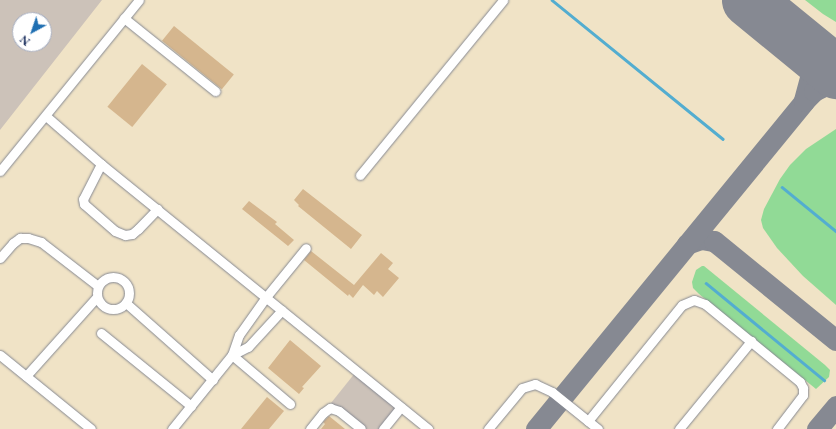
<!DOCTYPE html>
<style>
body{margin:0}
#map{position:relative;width:836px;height:429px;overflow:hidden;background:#f0e3c6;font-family:"EB Garamond",serif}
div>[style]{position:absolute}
.industrial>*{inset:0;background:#ccc2b9}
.green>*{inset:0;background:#91da96}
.stream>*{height:2.5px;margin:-1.25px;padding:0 1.25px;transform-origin:1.25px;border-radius:1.25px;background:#53add0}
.taxiway>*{height:21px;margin:-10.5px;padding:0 10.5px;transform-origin:10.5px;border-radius:10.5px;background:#868992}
.runway>*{height:53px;margin:-26.5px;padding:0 26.5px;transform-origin:26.5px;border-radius:26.5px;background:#868992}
.building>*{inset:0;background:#d5b68e;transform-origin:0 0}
.roads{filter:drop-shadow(0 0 1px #868992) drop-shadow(0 0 1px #868992)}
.minor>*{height:9px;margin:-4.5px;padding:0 4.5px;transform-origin:4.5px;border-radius:4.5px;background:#fff}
.minor>.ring{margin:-4.5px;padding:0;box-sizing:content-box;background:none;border:9px solid #fff;border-radius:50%}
span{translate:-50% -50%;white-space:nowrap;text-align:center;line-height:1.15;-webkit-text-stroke:3px #fff;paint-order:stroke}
.north{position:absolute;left:12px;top:12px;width:40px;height:40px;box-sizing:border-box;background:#fff;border:1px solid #a4acbf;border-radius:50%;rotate:220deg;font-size:11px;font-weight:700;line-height:16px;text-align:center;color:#1b2f5e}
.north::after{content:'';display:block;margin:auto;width:14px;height:18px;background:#1f6fb2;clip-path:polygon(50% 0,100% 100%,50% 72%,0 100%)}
</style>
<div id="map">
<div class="industrial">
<i style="clip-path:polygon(evenodd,0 0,102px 0,0 130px,0 0,20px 20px,44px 20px,44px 44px,20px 44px,20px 20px)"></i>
<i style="clip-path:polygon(355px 373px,397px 407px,379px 429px,364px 429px,331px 403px)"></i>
</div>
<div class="green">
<i style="clip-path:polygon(805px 0,836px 0,836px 22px,823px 14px)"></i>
<i style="clip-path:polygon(836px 129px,836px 305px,803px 276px,777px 248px,763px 228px,761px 220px,764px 209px,780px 179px,790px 165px,806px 149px)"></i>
<i style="clip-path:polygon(702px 266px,704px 266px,825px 365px,830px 370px,829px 377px,816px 389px,699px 294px,693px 288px,692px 282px,696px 270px)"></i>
</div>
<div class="stream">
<i style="left:552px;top:0;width:220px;rotate:39.1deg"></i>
<i style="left:782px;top:187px;width:70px;rotate:39.2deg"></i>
<i style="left:706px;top:283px;width:153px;rotate:39.4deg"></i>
</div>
<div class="taxiway">
<i style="left:802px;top:44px;width:13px;rotate:61deg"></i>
<i style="left:808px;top:55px;width:19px;rotate:81deg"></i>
<i style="left:811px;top:74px;width:28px;rotate:105deg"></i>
<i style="left:687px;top:244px;width:15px;rotate:-20deg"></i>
<i style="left:701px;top:239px;width:13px;rotate:9deg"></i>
<i style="left:714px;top:241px;width:157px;rotate:39.1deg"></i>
<i style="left:536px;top:429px;width:424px;rotate:-50.7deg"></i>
<i style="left:804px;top:101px;width:14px;rotate:-45deg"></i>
<i style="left:814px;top:91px;width:13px;rotate:-27deg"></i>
<i style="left:826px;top:85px;width:10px;rotate:-11deg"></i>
<i style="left:817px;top:429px;width:30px;rotate:-50deg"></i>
</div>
<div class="runway">
<i style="left:748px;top:0;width:114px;rotate:39.3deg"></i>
</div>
<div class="building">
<i style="left:174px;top:26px;width:77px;height:19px;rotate:39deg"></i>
<i style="left:142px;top:64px;width:32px;height:55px;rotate:39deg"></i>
<i style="clip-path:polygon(303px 189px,362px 235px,351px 249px,298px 206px,299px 205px,294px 200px)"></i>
<i style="clip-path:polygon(249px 201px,277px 222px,275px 224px,294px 240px,288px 246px,242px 209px)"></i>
<i style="clip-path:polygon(311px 251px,354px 285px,381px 253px,393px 263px,388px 269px,399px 278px,383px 297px,377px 291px,374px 295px,363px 285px,353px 298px,349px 294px,348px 296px,304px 260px)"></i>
<i style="clip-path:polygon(290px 340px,321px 366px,302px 387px,304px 388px,299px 394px,268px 368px)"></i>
<i style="clip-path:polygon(267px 397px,284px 411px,269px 429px,241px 429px)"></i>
<i style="clip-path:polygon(329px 416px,345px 429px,321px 429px,325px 424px,323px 422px)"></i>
</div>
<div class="roads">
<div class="minor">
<i style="left:124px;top:18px;width:117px;rotate:38.7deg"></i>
<i style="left:46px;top:116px;width:73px;rotate:41.1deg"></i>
<i style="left:101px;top:164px;width:421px;rotate:39deg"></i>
<i style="left:101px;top:164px;width:39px;rotate:117deg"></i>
<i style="left:83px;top:199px;width:5px;rotate:79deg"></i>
<i style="left:84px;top:204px;width:41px;rotate:41.1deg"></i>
<i style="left:115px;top:231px;width:11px;rotate:22deg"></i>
<i style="left:125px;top:235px;width:7px;rotate:-8deg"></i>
<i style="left:132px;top:234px;width:8px;rotate:-40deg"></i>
<i style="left:138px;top:229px;width:28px;rotate:-46deg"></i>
<i style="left:0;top:171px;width:220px;rotate:-50.9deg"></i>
<i style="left:360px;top:175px;width:226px;rotate:-50.7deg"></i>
<i style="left:0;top:258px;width:20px;rotate:-49deg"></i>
<i style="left:13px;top:243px;width:9px;rotate:-36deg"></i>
<i style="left:20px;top:238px;width:8px"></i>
<i style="left:28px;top:238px;width:14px;rotate:17deg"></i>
<i style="left:41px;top:242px;width:72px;rotate:37.7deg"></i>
<i class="ring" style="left:97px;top:277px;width:23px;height:23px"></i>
<i style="left:126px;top:303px;width:116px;rotate:41.5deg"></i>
<i style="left:101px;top:333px;width:116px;rotate:39deg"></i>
<i style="left:0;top:355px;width:117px;rotate:39.1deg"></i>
<i style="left:232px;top:355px;width:76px;rotate:40.2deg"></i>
<i style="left:232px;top:355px;width:18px;rotate:-27deg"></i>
<i style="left:248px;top:347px;width:50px;rotate:-47.4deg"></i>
<i style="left:26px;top:376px;width:106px;rotate:-48.1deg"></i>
<i style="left:588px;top:421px;width:149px;rotate:-51deg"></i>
<i style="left:682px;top:305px;width:13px;rotate:-23deg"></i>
<i style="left:694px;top:300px;width:12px;rotate:20deg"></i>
<i style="left:705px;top:304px;width:123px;rotate:39.4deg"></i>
<i style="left:800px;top:382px;width:7px;rotate:63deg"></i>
<i style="left:803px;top:388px;width:7px;rotate:90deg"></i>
<i style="left:803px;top:395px;width:43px;rotate:127.4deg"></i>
<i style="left:172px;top:429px;width:95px;rotate:-51deg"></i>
<i style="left:232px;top:355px;width:21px;rotate:-71deg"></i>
<i style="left:239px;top:335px;width:47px;rotate:-54.6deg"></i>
<i style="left:266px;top:297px;width:63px;rotate:-50.8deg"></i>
<i style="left:310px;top:429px;width:21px;rotate:-51deg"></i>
<i style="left:323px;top:413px;width:9px;rotate:-36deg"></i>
<i style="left:330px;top:408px;width:9px;rotate:18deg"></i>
<i style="left:339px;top:411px;width:28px;rotate:39deg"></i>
<i style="left:383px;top:429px;width:28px;rotate:-51deg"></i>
<i style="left:488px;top:429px;width:53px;rotate:-50.3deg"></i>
<i style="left:522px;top:388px;width:14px;rotate:-17deg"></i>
<i style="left:535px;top:384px;width:19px;rotate:25deg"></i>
<i style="left:552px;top:392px;width:59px;rotate:38.8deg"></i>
<i style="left:679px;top:429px;width:114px;rotate:-50.7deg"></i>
</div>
</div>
<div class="north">N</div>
</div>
